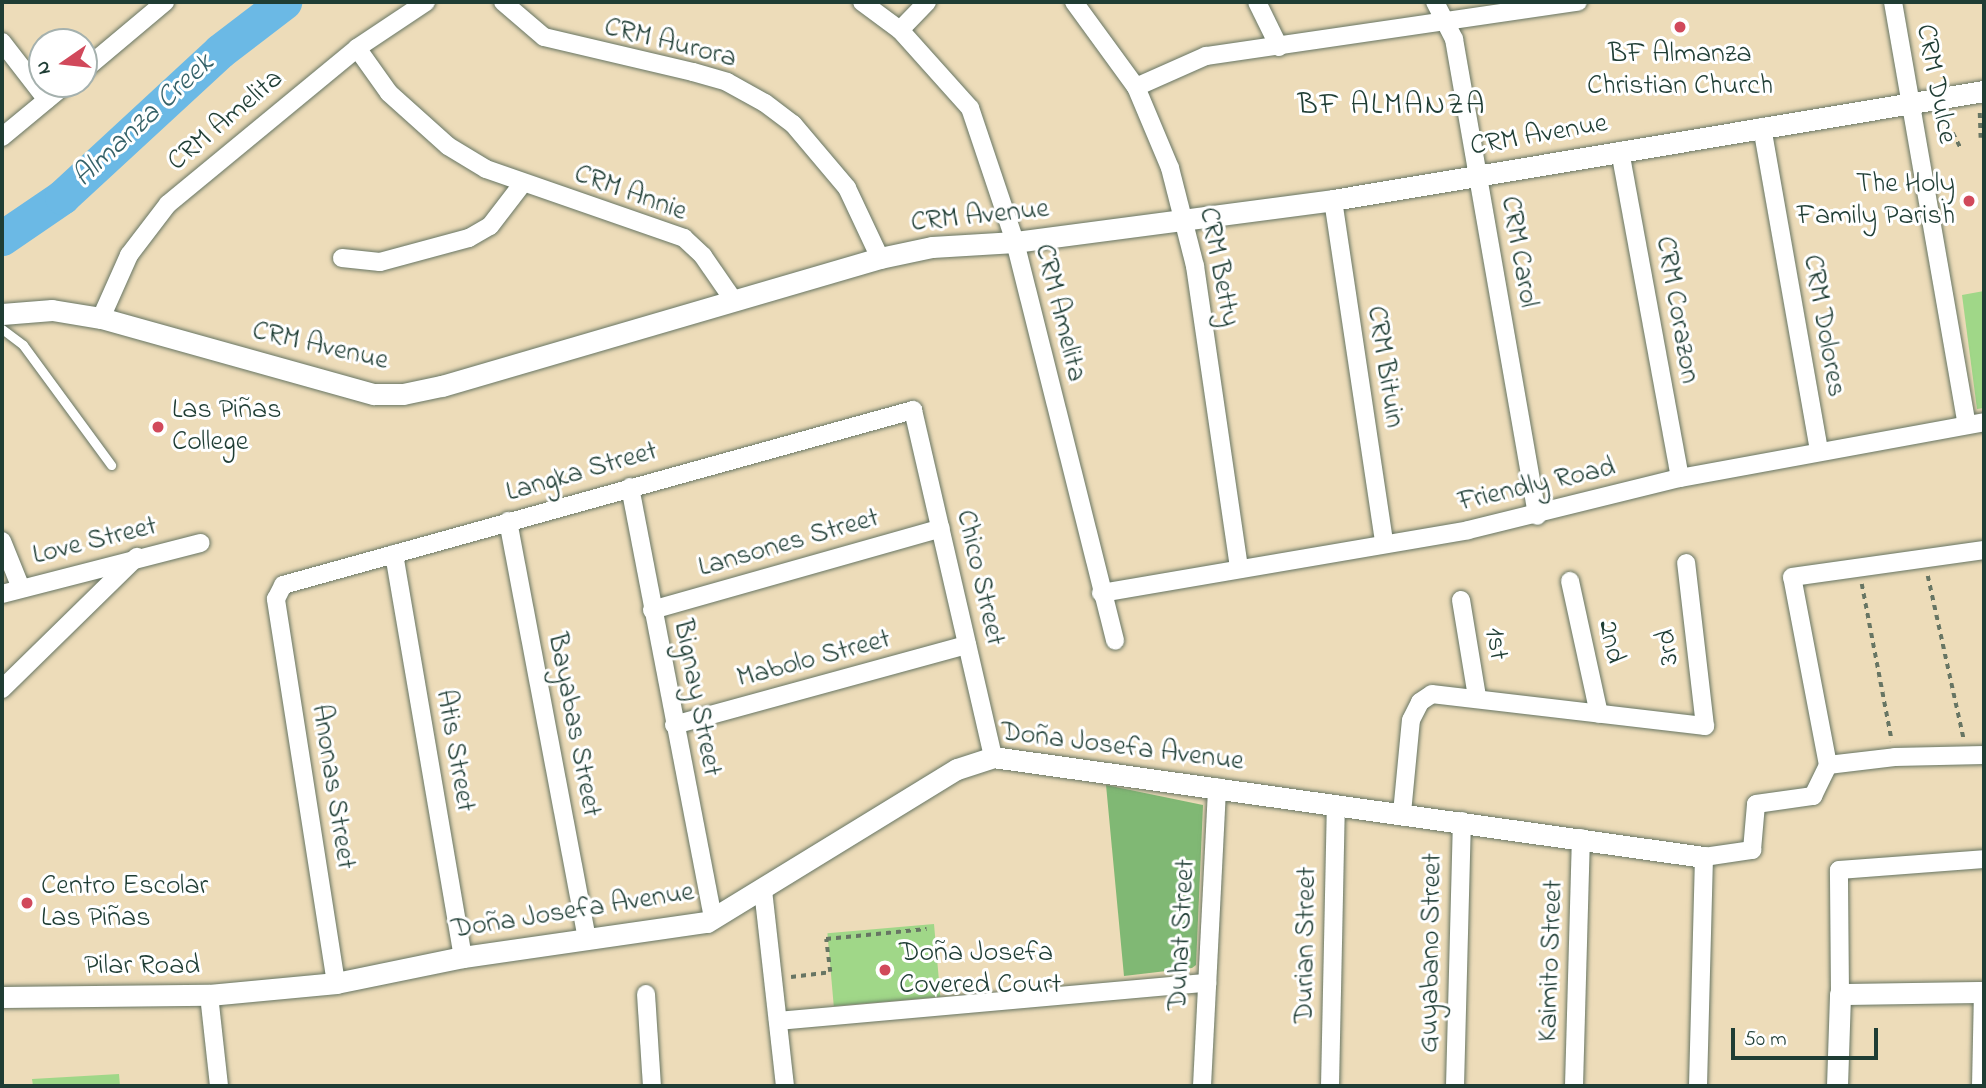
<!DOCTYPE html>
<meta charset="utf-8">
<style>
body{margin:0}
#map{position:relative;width:1986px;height:1088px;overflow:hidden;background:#eddcb9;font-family:"Indie Flower",sans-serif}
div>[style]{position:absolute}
.green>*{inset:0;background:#a0d788;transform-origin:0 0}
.forest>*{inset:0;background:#80b874}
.river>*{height:35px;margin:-17.5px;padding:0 17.5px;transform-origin:17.5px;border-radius:17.5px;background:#6bb9e5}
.path>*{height:3.5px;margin-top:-1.75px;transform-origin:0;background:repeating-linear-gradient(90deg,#677563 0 5px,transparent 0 10px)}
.roads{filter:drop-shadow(0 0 2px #677563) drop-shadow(0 0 2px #677563)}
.service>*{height:9px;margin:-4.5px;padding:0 4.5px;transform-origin:4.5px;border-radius:4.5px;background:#fff}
.minor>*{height:18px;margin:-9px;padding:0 9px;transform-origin:9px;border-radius:9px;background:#fff}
.tertiary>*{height:21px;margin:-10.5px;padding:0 10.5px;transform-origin:10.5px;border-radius:10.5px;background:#fff}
.dots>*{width:19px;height:19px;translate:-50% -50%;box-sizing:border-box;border:4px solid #fff;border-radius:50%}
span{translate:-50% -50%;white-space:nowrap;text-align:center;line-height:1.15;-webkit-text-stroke:6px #fff;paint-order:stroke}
.street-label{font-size:28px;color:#1f3d34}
.poi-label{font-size:28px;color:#1f3d34}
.right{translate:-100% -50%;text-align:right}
.left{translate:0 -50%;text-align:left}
.neighbourhood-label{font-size:30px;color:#1f3d34;letter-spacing:2px}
.water-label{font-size:30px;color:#366269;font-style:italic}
.frame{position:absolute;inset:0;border:4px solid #1f3d34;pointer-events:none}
.north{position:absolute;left:28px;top:28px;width:70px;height:70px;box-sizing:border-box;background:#fff;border:2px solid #a5b1ae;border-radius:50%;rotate:256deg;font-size:19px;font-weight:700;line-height:28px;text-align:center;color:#1f3d34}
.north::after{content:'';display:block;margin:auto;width:24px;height:32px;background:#d1495b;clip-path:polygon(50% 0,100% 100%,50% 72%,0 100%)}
.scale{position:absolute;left:1731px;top:1028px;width:147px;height:32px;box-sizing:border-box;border:4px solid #1f3d34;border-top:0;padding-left:9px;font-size:21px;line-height:24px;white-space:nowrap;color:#1f3d34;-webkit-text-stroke:5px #fff;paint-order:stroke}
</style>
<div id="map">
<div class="green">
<i style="clip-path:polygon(1984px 291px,1984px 408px,1977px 409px,1962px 295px)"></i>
<i style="left:934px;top:924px;width:73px;height:107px;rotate:85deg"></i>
<i style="clip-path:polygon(119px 1074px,120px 1086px,33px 1086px,32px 1079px)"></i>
</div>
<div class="forest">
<i style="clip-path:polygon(1106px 785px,1203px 805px,1196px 965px,1192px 968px,1124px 976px)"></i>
</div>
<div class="river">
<i style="left:2px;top:238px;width:73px;rotate:-34.3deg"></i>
<i style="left:62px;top:197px;width:215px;rotate:-42.7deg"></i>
<i style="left:220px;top:51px;width:81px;rotate:-37.4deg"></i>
</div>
<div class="path">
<i style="left:1980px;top:113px;width:25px;rotate:88deg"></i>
<i style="left:1953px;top:133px;width:16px;rotate:63deg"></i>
<i style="left:1928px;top:576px;width:168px;rotate:77.6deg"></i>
<i style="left:1862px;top:584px;width:160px;rotate:79.2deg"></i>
<i style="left:791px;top:977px;width:39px;rotate:-7deg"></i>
<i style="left:830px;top:972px;width:33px;rotate:-97deg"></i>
<i style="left:826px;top:939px;width:101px;rotate:-5.7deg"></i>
</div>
<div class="roads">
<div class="service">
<i style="left:2px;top:329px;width:26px;rotate:37deg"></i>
<i style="left:23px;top:345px;width:149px;rotate:53.7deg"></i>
</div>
<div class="minor">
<i style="left:503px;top:2px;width:54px;rotate:40.5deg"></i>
<i style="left:544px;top:37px;width:153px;rotate:13.2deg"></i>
<i style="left:693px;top:72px;width:35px;rotate:16deg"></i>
<i style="left:727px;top:82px;width:43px;rotate:28.9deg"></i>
<i style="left:765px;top:103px;width:35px;rotate:37deg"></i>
<i style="left:793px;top:124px;width:84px;rotate:49.8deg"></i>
<i style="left:847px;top:188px;width:77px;rotate:64.8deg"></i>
<i style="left:862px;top:2px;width:47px;rotate:36.4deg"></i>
<i style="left:900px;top:30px;width:105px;rotate:48.1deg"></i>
<i style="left:970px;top:108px;width:141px;rotate:71.4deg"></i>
<i style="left:1015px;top:242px;width:411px;rotate:75.9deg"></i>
<i style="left:1074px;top:2px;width:105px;rotate:53.9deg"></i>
<i style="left:1136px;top:87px;width:88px;rotate:67.2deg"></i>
<i style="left:1170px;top:168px;width:101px;rotate:75.7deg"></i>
<i style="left:1195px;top:266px;width:306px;rotate:81.7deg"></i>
<i style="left:1257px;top:2px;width:50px;rotate:63.9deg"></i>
<i style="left:1435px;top:2px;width:42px;rotate:62.8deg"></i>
<i style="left:1454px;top:39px;width:484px;rotate:80.1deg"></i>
<i style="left:1893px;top:2px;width:429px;rotate:80.1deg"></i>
<i style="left:900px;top:30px;width:39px;rotate:-46deg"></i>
<i style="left:2px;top:42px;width:73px;rotate:52.2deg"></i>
<i style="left:357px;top:48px;width:55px;rotate:54.6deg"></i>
<i style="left:389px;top:93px;width:79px;rotate:41.9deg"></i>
<i style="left:448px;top:146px;width:44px;rotate:31.2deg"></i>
<i style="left:486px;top:169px;width:210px;rotate:19.2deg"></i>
<i style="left:684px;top:238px;width:26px;rotate:43deg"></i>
<i style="left:703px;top:256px;width:55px;rotate:55.4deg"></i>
<i style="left:84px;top:70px;width:106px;rotate:-40deg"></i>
<i style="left:1136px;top:87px;width:77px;rotate:-23.9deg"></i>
<i style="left:1206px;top:56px;width:376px;rotate:-8.3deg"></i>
<i style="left:1762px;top:127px;width:329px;rotate:80deg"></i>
<i style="left:2px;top:137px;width:83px;rotate:-39.6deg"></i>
<i style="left:1620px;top:151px;width:332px;rotate:79.6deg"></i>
<i style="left:1333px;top:200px;width:346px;rotate:81.5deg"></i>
<i style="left:342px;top:258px;width:38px;rotate:6deg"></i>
<i style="left:380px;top:262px;width:92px;rotate:-15.1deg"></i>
<i style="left:469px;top:238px;width:24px;rotate:-30deg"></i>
<i style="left:490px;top:226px;width:54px;rotate:-52.5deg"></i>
<i style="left:101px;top:318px;width:69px;rotate:-66deg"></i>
<i style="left:129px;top:255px;width:64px;rotate:-52.6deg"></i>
<i style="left:168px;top:204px;width:245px;rotate:-39.5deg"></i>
<i style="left:357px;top:48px;width:83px;rotate:-33.7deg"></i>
<i style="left:630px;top:487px;width:439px;rotate:79.1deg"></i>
<i style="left:508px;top:521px;width:425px;rotate:79.3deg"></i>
<i style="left:2px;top:541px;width:51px;rotate:68deg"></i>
<i style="left:394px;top:554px;width:409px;rotate:80.3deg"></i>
<i style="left:1570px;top:581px;width:136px;rotate:77.7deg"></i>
<i style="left:1101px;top:593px;width:372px;rotate:-9.7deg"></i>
<i style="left:1468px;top:530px;width:218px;rotate:-13.8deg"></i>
<i style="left:1680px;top:478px;width:309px;rotate:-10.4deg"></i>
<i style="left:2px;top:594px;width:205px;rotate:-14.4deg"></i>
<i style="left:1461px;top:600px;width:98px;rotate:80.6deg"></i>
<i style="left:652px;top:610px;width:300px;rotate:-15.8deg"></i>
<i style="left:2px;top:689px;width:189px;rotate:-44.4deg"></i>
<i style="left:674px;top:725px;width:304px;rotate:-15.3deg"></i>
<i style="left:1828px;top:765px;width:67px;rotate:-6.8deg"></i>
<i style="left:1895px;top:757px;width:89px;rotate:-1.3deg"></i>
<i style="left:1402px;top:813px;width:93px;rotate:-84.5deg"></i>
<i style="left:1411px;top:720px;width:20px;rotate:-63deg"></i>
<i style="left:1420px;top:702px;width:14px;rotate:-34deg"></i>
<i style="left:1432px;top:694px;width:275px;rotate:6.7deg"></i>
<i style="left:1705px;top:726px;width:164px;rotate:-96.6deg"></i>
<i style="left:763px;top:890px;width:197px;rotate:83.6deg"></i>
<i style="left:336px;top:983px;width:389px;rotate:-98.9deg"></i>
<i style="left:276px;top:599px;width:16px;rotate:-63deg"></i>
<i style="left:283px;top:585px;width:654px;rotate:-15.52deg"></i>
<i style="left:913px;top:410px;width:356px;rotate:77deg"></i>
<i style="left:646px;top:994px;width:92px;rotate:86.3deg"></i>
<i style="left:1840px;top:994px;width:124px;rotate:-90.5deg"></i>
<i style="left:1839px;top:870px;width:145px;rotate:-4.3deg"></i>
<i style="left:209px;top:995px;width:92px;rotate:83.7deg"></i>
<i style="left:778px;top:1021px;width:431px;rotate:-5.1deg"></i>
<i style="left:1202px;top:1086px;width:299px;rotate:-87.1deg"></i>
<i style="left:1330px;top:1086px;width:281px;rotate:-88.8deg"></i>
<i style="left:1455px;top:1086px;width:265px;rotate:-88.5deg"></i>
<i style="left:1574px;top:1086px;width:248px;rotate:-88.4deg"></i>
<i style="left:1698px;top:1086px;width:229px;rotate:-88.5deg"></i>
<i style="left:1704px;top:857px;width:49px;rotate:-8.3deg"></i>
<i style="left:1752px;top:850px;width:46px;rotate:-85deg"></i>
<i style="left:1756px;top:804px;width:58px;rotate:-8deg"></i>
<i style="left:1813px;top:796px;width:34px;rotate:-64deg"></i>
<i style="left:1828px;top:765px;width:191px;rotate:-100.8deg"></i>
<i style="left:1792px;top:577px;width:194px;rotate:-8deg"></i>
<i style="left:1981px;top:1086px;width:94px;rotate:-88.8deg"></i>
</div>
<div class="tertiary">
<i style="left:2px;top:314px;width:50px;rotate:-4.6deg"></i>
<i style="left:52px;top:310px;width:50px;rotate:9.3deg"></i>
<i style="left:101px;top:318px;width:283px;rotate:15.6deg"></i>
<i style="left:374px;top:394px;width:29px"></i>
<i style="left:403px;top:394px;width:40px;rotate:-12deg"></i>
<i style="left:442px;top:386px;width:456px;rotate:-16.3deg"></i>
<i style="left:880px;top:258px;width:53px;rotate:-11.9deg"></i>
<i style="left:932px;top:247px;width:83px;rotate:-3.4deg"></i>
<i style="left:1015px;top:242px;width:321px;rotate:-7.5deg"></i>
<i style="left:1333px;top:200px;width:660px;rotate:-9.51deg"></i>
<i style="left:2px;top:997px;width:207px;rotate:-0.6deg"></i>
<i style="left:209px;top:995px;width:128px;rotate:-5.4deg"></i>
<i style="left:336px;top:983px;width:130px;rotate:-11.6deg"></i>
<i style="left:463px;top:957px;width:246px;rotate:-8.2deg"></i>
<i style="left:707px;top:922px;width:293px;rotate:-31.5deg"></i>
<i style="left:957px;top:769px;width:38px;rotate:-18deg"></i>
<i style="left:993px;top:757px;width:718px;rotate:8.01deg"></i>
<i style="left:1837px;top:1086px;width:92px;rotate:-88.1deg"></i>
<i style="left:1840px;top:994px;width:144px;rotate:-0.8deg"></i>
</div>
</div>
<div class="dots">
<i style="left:1680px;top:27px;background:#d1495b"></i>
<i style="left:1969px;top:201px;background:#d1495b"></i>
<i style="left:158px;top:427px;background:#d1495b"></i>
<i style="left:27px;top:903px;background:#d1495b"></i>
<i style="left:885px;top:970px;background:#d1495b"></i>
</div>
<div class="street-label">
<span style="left:670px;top:44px;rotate:14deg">CRM Aurora</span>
<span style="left:1935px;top:84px;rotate:79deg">CRM Dulce</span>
<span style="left:226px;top:121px;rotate:-40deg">CRM Amelita</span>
<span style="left:1539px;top:136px;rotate:-10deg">CRM Avenue</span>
<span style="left:630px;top:194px;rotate:20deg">CRM Annie</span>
<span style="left:980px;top:217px;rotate:-6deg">CRM Avenue</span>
<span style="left:1518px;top:252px;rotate:80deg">CRM Carol</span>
<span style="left:1218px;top:267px;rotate:79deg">CRM Betty</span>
<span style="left:1676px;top:310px;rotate:80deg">CRM Corazon</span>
<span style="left:1059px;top:313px;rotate:76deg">CRM Amelita</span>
<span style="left:1823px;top:326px;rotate:80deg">CRM Dolores</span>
<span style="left:320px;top:347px;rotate:13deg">CRM Avenue</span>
<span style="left:1384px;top:367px;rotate:81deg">CRM Bituin</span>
<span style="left:582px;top:473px;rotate:-16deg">Langka Street</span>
<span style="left:1537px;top:486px;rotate:-13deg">Friendly Road</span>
<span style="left:95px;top:542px;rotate:-14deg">Love Street</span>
<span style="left:789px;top:544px;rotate:-16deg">Lansones Street</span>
<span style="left:979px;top:578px;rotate:77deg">Chico Street</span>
<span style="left:1610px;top:642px;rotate:78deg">2nd</span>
<span style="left:1495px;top:644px;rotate:81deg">1st</span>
<span style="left:1669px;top:647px;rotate:-97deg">3rd</span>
<span style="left:814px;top:660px;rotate:-15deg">Mabolo Street</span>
<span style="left:696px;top:698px;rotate:79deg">Bignay Street</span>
<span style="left:573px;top:725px;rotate:79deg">Bayabas Street</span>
<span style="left:1122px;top:748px;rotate:7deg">Doña Josefa Avenue</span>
<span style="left:454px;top:751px;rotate:80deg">Atis Street</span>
<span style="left:332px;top:787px;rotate:81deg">Anonas Street</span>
<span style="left:573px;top:912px;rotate:-9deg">Doña Josefa Avenue</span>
<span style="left:1183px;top:935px;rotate:-87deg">Duhat Street</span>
<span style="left:1307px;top:945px;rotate:-89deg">Durian Street</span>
<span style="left:1432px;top:953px;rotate:-89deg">Guyabano Street</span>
<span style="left:1552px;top:961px;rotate:-88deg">Kaimito Street</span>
<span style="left:142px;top:967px">Pilar Road</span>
</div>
<div class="poi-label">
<span style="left:1680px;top:71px">BF Almanza<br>Christian Church</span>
<span class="right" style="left:1955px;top:201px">The Holy<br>Family Parish</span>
<span class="left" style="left:172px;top:427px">Las Piñas<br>College</span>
<span class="left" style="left:41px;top:903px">Centro Escolar<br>Las Piñas</span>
<span class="left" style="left:899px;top:970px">Doña Josefa<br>Covered Court</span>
</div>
<div class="neighbourhood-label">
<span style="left:1392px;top:106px">BF ALMANZA</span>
</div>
<div class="water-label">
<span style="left:144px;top:121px;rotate:-43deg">Almanza Creek</span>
</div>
<div class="frame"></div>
<div class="north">N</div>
<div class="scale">50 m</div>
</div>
